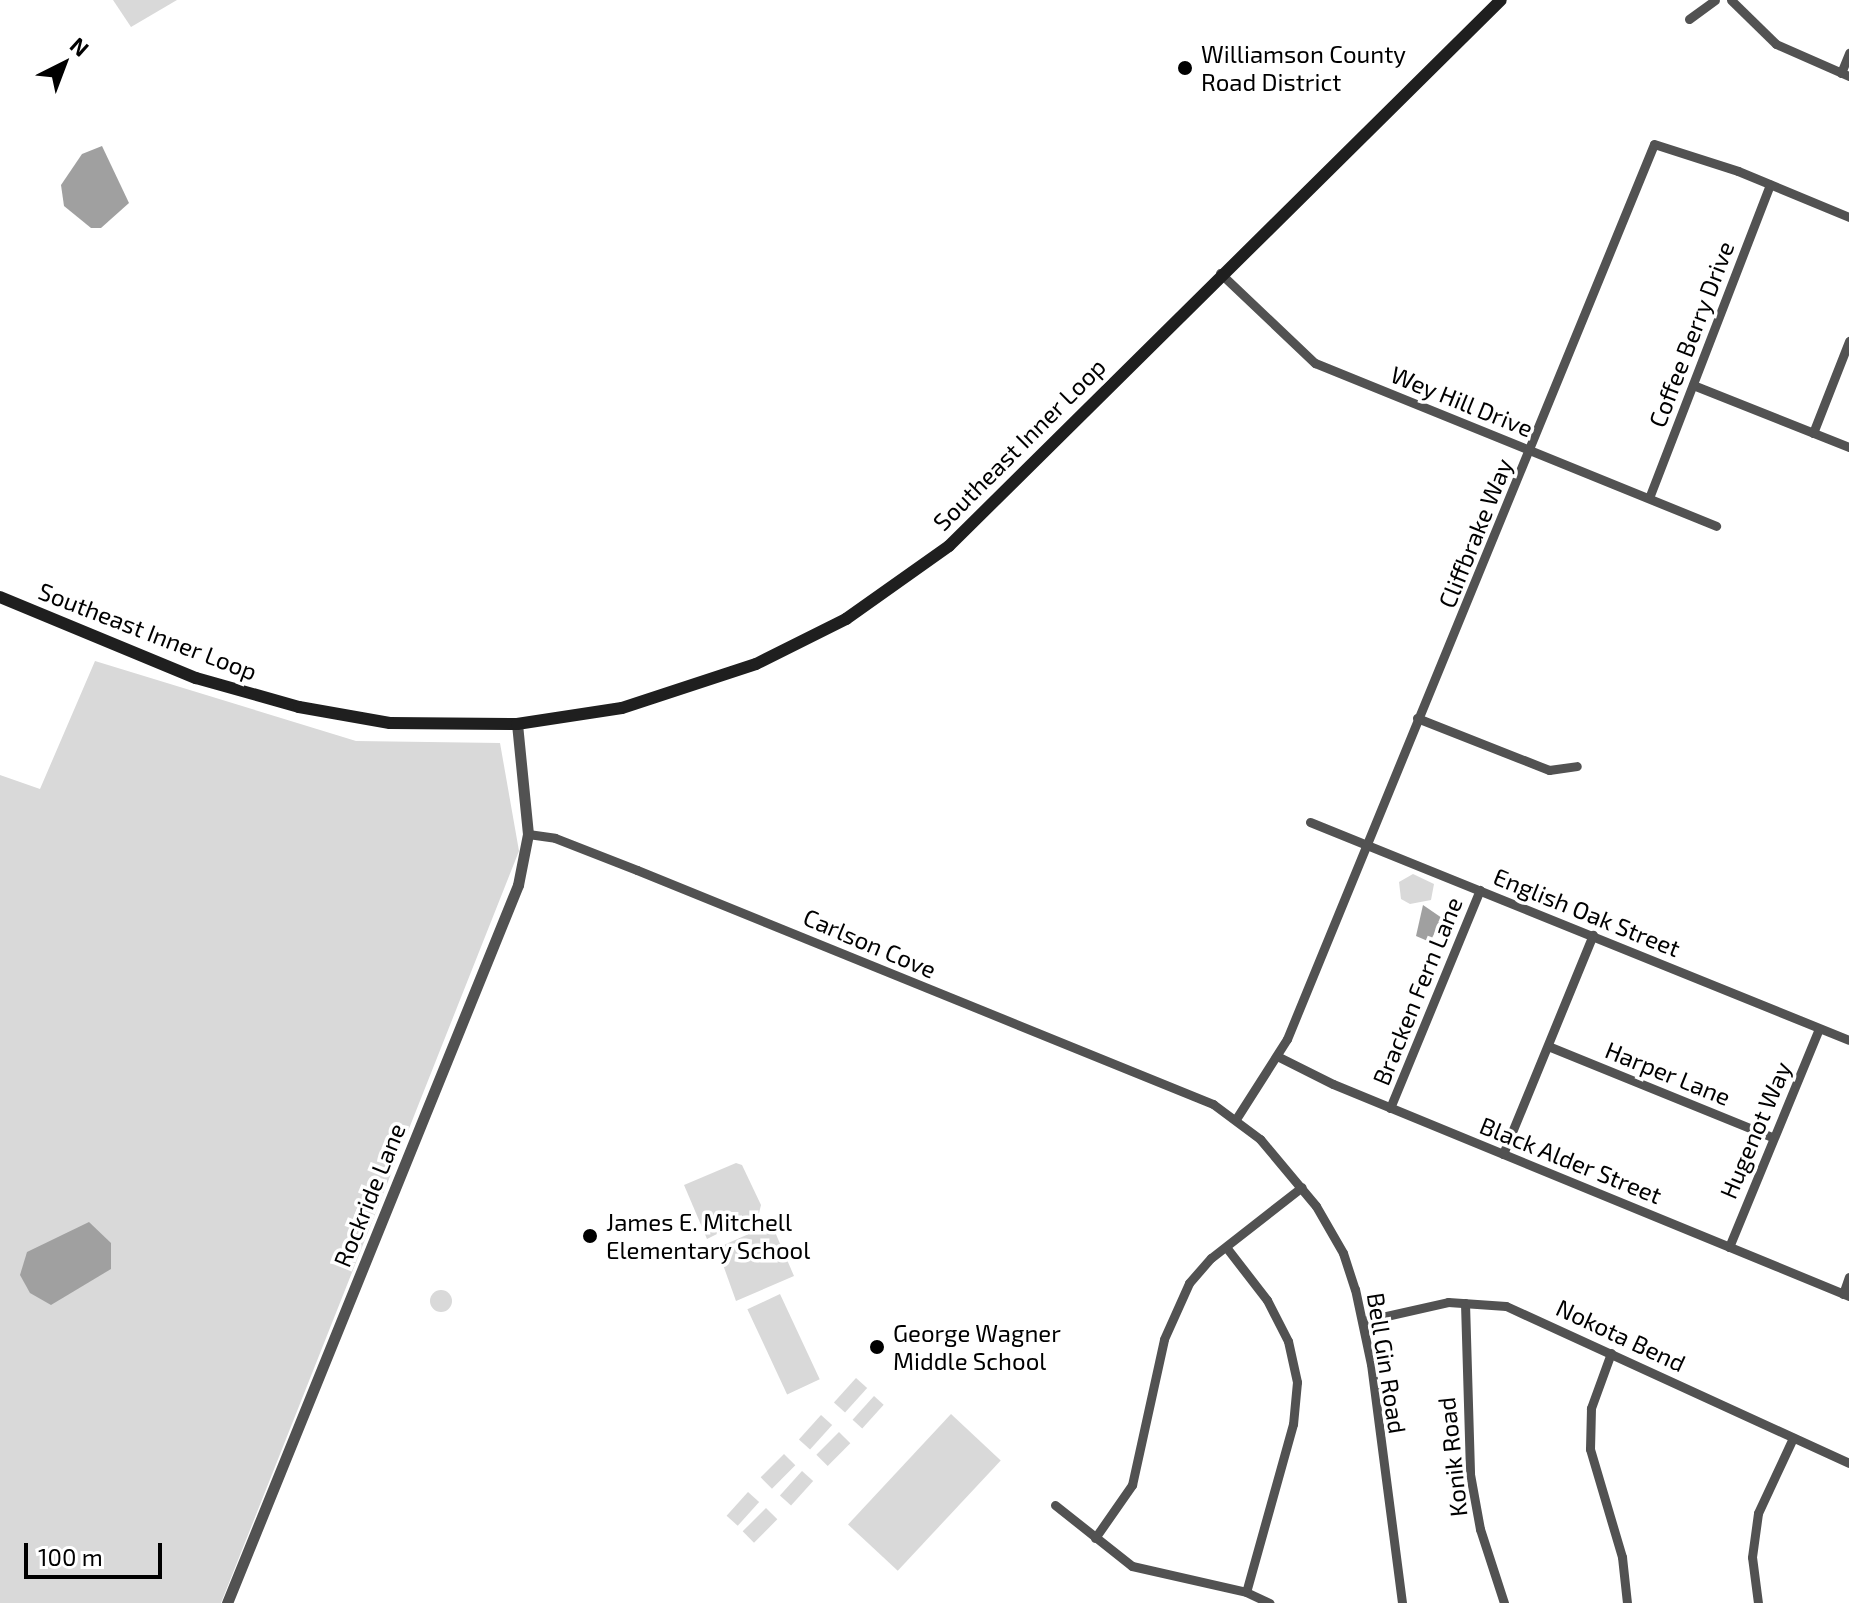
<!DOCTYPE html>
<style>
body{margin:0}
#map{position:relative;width:1849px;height:1603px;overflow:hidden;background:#fff;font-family:"Exo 2",sans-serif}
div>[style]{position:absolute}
.green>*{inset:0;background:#d9d9d9;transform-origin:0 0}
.round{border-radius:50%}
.water>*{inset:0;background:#a0a0a0}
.minor>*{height:9px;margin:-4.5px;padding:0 4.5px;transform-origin:4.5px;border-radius:4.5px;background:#525252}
.tertiary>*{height:11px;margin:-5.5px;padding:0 5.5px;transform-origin:5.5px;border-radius:5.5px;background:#525252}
.secondary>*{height:12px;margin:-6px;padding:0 6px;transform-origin:6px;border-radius:6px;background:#1f1f1f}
.dots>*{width:22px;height:22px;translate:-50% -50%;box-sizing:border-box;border:4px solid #fff;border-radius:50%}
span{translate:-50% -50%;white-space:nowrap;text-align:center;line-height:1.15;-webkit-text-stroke:7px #fff;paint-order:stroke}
.poi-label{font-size:24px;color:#000}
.left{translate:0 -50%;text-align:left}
.street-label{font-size:24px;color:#000}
.north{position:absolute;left:24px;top:24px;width:80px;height:80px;-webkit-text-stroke:6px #fff;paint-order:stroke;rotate:42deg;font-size:22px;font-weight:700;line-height:32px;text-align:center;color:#000}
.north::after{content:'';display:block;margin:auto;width:28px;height:36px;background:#000;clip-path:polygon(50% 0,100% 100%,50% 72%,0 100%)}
.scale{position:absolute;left:24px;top:1543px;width:138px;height:36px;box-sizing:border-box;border:4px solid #000;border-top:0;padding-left:10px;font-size:24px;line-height:28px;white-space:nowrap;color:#000;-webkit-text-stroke:6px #fff;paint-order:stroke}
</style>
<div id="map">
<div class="green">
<i style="clip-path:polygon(113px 0,177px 0,131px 27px)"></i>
<i style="clip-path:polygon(95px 661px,356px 741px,500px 743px,519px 851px,221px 1603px,0 1603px,0 775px,40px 789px)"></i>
<i style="clip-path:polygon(1413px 874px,1434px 884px,1431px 900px,1410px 904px,1401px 899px,1399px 882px)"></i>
<i style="clip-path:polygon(736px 1163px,742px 1165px,761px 1205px,759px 1213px,707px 1239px,684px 1185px)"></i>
<i style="clip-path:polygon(760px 1229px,775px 1232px,794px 1276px,736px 1301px,717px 1248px)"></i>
<i class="round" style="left:430px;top:1290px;width:22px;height:22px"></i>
<i style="left:780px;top:1294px;width:94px;height:36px;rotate:65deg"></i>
<i style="left:856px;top:1378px;width:15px;height:33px;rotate:42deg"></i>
<i style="left:874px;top:1396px;width:13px;height:32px;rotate:42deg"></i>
<i style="left:951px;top:1414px;width:68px;height:151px;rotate:43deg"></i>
<i style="left:821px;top:1415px;width:15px;height:33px;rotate:42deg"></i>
<i style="left:839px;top:1432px;width:16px;height:32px;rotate:45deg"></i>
<i style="left:784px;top:1454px;width:16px;height:33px;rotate:45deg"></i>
<i style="left:802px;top:1471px;width:15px;height:33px;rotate:42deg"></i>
<i style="left:748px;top:1492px;width:15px;height:32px;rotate:42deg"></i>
<i style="left:766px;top:1508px;width:16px;height:33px;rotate:45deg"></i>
</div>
<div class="water">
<i style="clip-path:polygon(102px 146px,129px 203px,101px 228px,91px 228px,64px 206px,61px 185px,82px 154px)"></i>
<i style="clip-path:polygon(1423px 905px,1442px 918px,1430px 942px,1416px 936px)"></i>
<i style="clip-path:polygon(89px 1222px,111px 1243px,111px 1269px,51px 1305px,30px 1293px,20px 1275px,27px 1252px)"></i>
</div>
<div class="minor">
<i style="left:1731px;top:0;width:63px;rotate:44.4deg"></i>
<i style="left:1776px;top:44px;width:80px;rotate:23.7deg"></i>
<i style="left:1689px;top:19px;width:32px;rotate:-36deg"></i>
<i style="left:1841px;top:73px;width:22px;rotate:-68deg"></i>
<i style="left:1220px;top:273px;width:131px;rotate:43.5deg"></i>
<i style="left:1315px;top:363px;width:433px;rotate:22.1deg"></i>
<i style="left:1693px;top:385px;width:168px;rotate:21.7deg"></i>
<i style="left:1813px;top:433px;width:99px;rotate:-68.6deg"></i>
<i style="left:1649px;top:498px;width:336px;rotate:-68.9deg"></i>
<i style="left:1417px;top:718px;width:142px;rotate:21.5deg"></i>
<i style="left:1549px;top:770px;width:28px;rotate:-8deg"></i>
<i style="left:1310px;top:822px;width:581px;rotate:22.02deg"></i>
<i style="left:528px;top:834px;width:27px;rotate:8deg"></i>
<i style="left:555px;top:838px;width:88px;rotate:21.3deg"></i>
<i style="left:637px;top:870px;width:622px;rotate:22.11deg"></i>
<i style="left:1213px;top:1104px;width:59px;rotate:36.7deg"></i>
<i style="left:1260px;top:1139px;width:87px;rotate:50.1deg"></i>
<i style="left:1316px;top:1206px;width:54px;rotate:60.1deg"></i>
<i style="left:1343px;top:1253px;width:38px;rotate:72deg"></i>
<i style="left:1355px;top:1289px;width:77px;rotate:78deg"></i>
<i style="left:1371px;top:1364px;width:241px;rotate:82.6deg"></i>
<i style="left:1548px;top:1046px;width:242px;rotate:22.1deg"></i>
<i style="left:1279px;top:1057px;width:60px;rotate:26.6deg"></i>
<i style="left:1333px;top:1084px;width:558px;rotate:22.34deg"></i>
<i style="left:1390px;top:1108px;width:236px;rotate:-67.6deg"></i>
<i style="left:1236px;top:1119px;width:95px;rotate:-57.5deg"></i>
<i style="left:1287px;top:1039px;width:967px;rotate:-67.7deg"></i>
<i style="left:1654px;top:144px;width:88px;rotate:17.8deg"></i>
<i style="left:1738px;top:171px;width:120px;rotate:22.5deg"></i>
<i style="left:1503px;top:1154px;width:237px;rotate:-67.7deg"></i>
<i style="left:1226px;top:1247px;width:67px;rotate:52.3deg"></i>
<i style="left:1267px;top:1300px;width:46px;rotate:62.9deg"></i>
<i style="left:1288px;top:1341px;width:42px;rotate:77.6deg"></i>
<i style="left:1297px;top:1382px;width:42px;rotate:95.4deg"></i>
<i style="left:1293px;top:1424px;width:174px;rotate:105.6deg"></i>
<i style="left:1729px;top:1247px;width:236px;rotate:-67.6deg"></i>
<i style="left:1843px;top:1294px;width:18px;rotate:-71deg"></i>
<i style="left:1465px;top:1303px;width:171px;rotate:88.3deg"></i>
<i style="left:1470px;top:1474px;width:56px;rotate:79.7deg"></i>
<i style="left:1480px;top:1529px;width:78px;rotate:72deg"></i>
<i style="left:1364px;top:1321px;width:86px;rotate:-12.7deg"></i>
<i style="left:1448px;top:1302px;width:58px;rotate:3.9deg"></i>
<i style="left:1506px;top:1306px;width:377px;rotate:24.6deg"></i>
<i style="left:1611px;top:1353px;width:59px;rotate:110deg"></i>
<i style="left:1591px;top:1408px;width:41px;rotate:91.4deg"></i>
<i style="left:1590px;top:1449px;width:113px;rotate:73.5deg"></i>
<i style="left:1622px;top:1557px;width:46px;rotate:83.8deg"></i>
<i style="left:1055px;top:1505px;width:98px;rotate:38.4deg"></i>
<i style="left:1132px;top:1566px;width:117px;rotate:12.8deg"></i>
<i style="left:1246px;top:1592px;width:26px;rotate:25deg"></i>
<i style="left:1095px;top:1538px;width:65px;rotate:-55.1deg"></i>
<i style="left:1132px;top:1485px;width:149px;rotate:-77.6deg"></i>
<i style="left:1164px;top:1339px;width:61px;rotate:-65.9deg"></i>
<i style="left:1189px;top:1283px;width:33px;rotate:-49deg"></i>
<i style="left:1211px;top:1258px;width:115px;rotate:-38deg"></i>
<i style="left:1758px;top:1603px;width:46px;rotate:-97.4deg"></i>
<i style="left:1752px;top:1557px;width:44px;rotate:-82.2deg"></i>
<i style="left:1758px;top:1513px;width:83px;rotate:-65deg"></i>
</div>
<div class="tertiary">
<i style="left:227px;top:1603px;width:775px;rotate:-67.94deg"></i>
<i style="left:518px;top:885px;width:52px;rotate:-78.9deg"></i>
<i style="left:528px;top:834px;width:111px;rotate:-95.7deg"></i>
</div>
<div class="secondary">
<i style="left:0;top:597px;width:212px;rotate:22.5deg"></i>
<i style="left:196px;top:678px;width:107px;rotate:15.7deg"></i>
<i style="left:299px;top:707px;width:92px;rotate:10deg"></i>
<i style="left:390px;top:723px;width:127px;rotate:0.5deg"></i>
<i style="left:517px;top:724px;width:106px;rotate:-8.7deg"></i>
<i style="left:622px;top:708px;width:141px;rotate:-18.2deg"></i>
<i style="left:756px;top:664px;width:101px;rotate:-26.6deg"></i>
<i style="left:846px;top:619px;width:126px;rotate:-35.3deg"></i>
<i style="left:949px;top:546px;width:776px;rotate:-44.69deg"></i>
</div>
<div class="dots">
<i style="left:1185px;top:68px;background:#000"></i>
<i style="left:590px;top:1236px;background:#000"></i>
<i style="left:877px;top:1347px;background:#000"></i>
</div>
<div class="poi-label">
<span class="left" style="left:1201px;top:68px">Williamson County<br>Road District</span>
<span class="left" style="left:606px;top:1236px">James E. Mitchell<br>Elementary School</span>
<span class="left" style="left:893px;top:1347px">George Wagner<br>Middle School</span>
</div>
<div class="street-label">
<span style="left:1691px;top:334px;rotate:-69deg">Coffee Berry Drive</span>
<span style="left:1462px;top:401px;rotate:22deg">Wey Hill Drive</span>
<span style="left:1019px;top:444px;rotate:-45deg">Southeast Inner Loop</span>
<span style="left:1475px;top:533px;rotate:-68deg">Cliffbrake Way</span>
<span style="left:148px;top:631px;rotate:21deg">Southeast Inner Loop</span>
<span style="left:1587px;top:912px;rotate:22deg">English Oak Street</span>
<span style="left:870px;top:943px;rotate:23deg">Carlson Cove</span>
<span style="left:1417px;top:991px;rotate:-68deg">Bracken Fern Lane</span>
<span style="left:1668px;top:1073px;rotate:22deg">Harper Lane</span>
<span style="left:1755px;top:1130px;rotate:-67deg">Hugenot Way</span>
<span style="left:1571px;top:1160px;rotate:22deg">Black Alder Street</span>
<span style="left:369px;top:1195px;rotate:-68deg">Rockride Lane</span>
<span style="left:1621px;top:1335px;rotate:25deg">Nokota Bend</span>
<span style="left:1387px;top:1363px;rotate:81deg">Bell Gin Road</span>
<span style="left:1452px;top:1457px;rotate:-96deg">Konik Road</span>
</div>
<div class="north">N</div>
<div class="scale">100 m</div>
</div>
